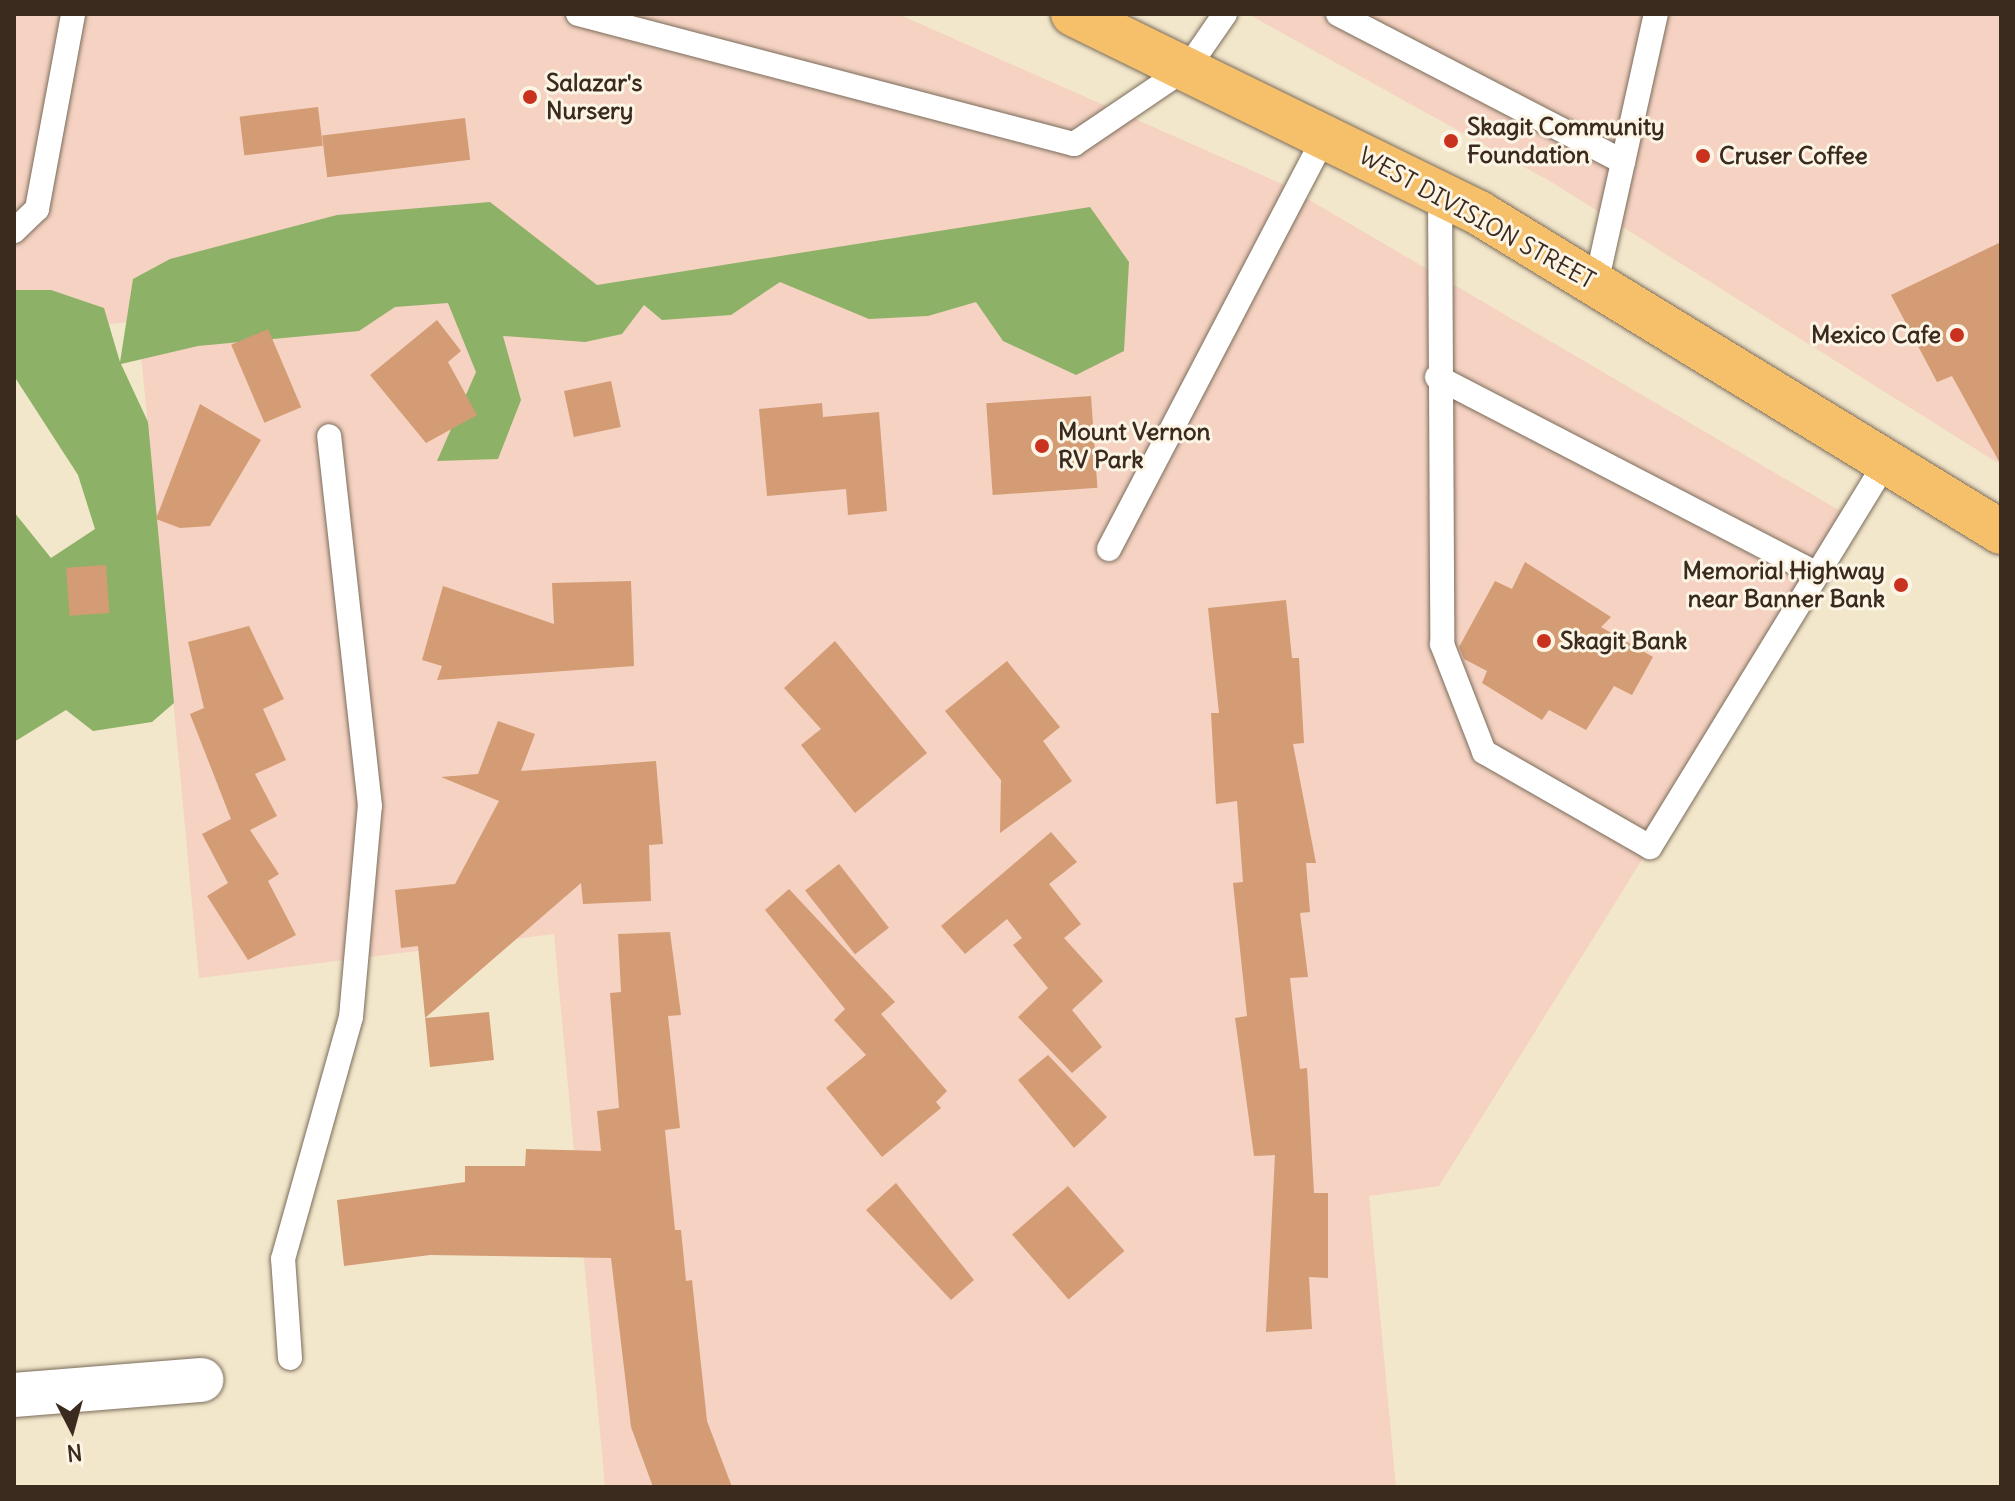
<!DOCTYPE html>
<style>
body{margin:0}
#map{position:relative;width:2015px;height:1501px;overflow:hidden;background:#f2e7cb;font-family:Delius,sans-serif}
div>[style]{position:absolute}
.built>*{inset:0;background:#f5d2c2}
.forest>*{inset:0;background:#8db166}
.building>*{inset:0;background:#d39c74;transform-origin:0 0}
.roads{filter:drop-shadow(0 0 2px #7b6c5b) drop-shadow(0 0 2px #7b6c5b)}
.lane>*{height:24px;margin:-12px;padding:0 12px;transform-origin:12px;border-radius:12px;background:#fff}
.street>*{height:44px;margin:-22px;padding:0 22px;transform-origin:22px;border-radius:22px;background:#fff}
.primary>*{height:44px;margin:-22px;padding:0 22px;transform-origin:22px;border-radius:22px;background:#f6c06b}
.dots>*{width:22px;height:22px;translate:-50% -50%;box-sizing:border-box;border:4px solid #fcf5e5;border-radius:50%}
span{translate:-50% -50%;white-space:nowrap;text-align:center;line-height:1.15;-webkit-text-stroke:6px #fcf5e5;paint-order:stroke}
.poi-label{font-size:24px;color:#3b2a1e;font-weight:700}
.left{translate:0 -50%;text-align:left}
.right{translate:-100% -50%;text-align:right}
.street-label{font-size:24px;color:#3b2a1e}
.frame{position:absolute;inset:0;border:16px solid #3b2a1e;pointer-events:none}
.north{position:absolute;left:32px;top:1389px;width:80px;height:80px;-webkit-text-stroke:6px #fcf5e5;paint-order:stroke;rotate:174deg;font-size:22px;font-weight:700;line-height:32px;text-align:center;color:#3b2a1e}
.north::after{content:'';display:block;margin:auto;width:28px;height:36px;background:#3b2a1e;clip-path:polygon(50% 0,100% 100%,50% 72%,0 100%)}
</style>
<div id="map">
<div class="built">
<i style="clip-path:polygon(14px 14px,898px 14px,1282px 184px,1854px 519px,1439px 1186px,1369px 1196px,1396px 1487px,605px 1487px,554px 934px,199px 978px,138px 321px,14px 334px)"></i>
<i style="clip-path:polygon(1248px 14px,2001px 14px,2001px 465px,1553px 183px)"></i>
</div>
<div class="forest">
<i style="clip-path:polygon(490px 202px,597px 285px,1090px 207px,1129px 262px,1124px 351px,1076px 375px,1003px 341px,976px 302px,928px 316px,869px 319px,780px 282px,731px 315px,662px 320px,644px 305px,622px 334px,585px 342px,503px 336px,521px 400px,498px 459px,437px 461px,476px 372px,448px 303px,395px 307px,359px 331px,198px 346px,121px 364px,148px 422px,174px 703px,152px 722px,93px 731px,66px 710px,14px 742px,14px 512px,51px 558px,95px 529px,78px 475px,14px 376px,14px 290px,51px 290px,104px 308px,120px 362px,133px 279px,170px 259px,337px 215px)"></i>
</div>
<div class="building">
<i style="left:318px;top:107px;width:39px;height:79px;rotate:83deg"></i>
<i style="left:465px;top:118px;width:42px;height:144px;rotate:83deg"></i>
<i style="clip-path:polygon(2001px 242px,2001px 465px,1952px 376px,1937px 382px,1891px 295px)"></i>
<i style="clip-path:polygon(437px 320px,461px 351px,448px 362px,477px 415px,426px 443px,370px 375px)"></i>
<i style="left:268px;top:329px;width:85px;height:40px;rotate:67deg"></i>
<i style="left:611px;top:381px;width:47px;height:48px;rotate:78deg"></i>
<i style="left:1091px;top:396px;width:92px;height:105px;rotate:86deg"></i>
<i style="clip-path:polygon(822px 403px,823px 417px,879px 412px,887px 511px,848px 515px,846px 489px,767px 496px,759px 409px)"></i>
<i style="clip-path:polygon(200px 404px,261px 440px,210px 526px,180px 528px,156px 519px)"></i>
<i style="clip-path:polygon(1525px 562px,1611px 617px,1601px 627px,1653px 657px,1632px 695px,1614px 686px,1586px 730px,1549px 710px,1542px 720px,1482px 683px,1487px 671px,1464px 659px,1459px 647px,1495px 581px,1512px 589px)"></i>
<i style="left:106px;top:565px;width:48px;height:40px;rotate:86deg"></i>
<i style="clip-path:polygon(631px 581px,634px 666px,437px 680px,442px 666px,422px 660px,443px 586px,554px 624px,552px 583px)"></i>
<i style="clip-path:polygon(1286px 600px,1292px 658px,1299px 658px,1304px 743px,1293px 744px,1316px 863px,1306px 863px,1310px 912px,1300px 913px,1308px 977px,1290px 978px,1300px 1069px,1307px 1068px,1314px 1193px,1328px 1193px,1328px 1278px,1309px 1277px,1312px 1329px,1266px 1332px,1275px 1155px,1254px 1156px,1235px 1018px,1247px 1016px,1233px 883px,1243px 882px,1237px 801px,1216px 804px,1211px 713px,1219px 713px,1208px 608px)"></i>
<i style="clip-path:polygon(249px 626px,284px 699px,263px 709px,286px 760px,255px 774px,277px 816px,250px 830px,279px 874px,268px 881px,296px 935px,248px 960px,207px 896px,228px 883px,202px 834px,231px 819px,190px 714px,204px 708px,188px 642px)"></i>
<i style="clip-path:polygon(835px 641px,927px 753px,855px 813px,801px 745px,821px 729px,784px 688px)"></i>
<i style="clip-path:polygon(1007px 661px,1060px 727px,1043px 741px,1072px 781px,1000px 833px,1001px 780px,945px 711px)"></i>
<i style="clip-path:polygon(498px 721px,535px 734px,521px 771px,656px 761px,663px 844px,649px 845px,651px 901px,583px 904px,581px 883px,425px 1018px,489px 1012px,494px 1060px,430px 1067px,418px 946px,401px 948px,395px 890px,455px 884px,499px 801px,441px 777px,478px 774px)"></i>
<i style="clip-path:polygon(1051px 832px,1077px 862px,1049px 884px,1081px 924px,1064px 938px,1103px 981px,1072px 1010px,1102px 1047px,1072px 1073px,1018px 1017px,1048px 988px,1013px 945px,1022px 938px,1007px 919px,965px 954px,941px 926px)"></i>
<i style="left:839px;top:864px;width:81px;height:43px;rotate:52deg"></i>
<i style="clip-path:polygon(789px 889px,895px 1002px,881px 1014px,947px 1091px,936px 1102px,941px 1108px,882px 1157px,826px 1088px,866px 1055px,834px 1020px,845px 1009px,765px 910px)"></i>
<i style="clip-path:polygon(670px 932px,681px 1015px,668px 1016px,680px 1128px,665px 1130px,675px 1230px,681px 1230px,686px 1281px,692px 1280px,707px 1421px,732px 1487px,653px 1487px,631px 1427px,611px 1258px,430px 1255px,344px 1266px,337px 1200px,465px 1182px,465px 1166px,525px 1166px,526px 1149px,601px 1151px,597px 1111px,619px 1108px,610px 993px,621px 992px,618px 934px)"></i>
<i style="clip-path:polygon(1048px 1055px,1107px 1117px,1074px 1148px,1018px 1080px)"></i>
<i style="clip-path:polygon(896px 1183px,974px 1280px,951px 1300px,866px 1210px)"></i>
<i style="left:1068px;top:1186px;width:86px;height:74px;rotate:49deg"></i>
</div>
<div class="roads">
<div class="lane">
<i style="left:578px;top:14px;width:513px;rotate:14.69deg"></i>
<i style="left:1074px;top:144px;width:139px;rotate:-34.1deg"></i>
<i style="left:1189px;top:66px;width:63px;rotate:-55.3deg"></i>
<i style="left:1338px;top:14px;width:321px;rotate:27.4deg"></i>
<i style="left:1440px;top:192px;width:452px;rotate:89.7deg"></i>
<i style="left:1442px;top:644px;width:116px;rotate:68.7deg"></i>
<i style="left:1484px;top:752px;width:191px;rotate:29.8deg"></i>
<i style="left:1650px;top:847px;width:454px;rotate:-58.5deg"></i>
<i style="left:14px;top:231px;width:32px;rotate:-44deg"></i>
<i style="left:37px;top:209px;width:198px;rotate:-79.5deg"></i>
<i style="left:1596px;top:284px;width:277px;rotate:-77.5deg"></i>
<i style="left:1437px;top:377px;width:428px;rotate:27.4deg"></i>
<i style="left:1109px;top:549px;width:467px;rotate:-62.4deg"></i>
<i style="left:290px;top:1358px;width:99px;rotate:-94deg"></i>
<i style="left:283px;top:1259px;width:251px;rotate:-74.3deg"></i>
<i style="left:351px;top:1017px;width:212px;rotate:-84.9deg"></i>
<i style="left:370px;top:806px;width:372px;rotate:-96.3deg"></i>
</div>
<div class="street">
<i style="left:14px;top:1395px;width:188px;rotate:-4.6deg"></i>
</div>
<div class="primary">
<i style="left:1073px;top:14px;width:452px;rotate:26.1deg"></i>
<i style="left:1479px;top:213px;width:612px;rotate:31.43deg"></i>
</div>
</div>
<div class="dots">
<i style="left:530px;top:97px;background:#c8321e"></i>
<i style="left:1451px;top:141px;background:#c8321e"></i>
<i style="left:1703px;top:156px;background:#c8321e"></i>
<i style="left:1957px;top:335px;background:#c8321e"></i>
<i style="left:1042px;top:446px;background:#c8321e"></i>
<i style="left:1901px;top:585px;background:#c8321e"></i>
<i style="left:1544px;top:641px;background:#c8321e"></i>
</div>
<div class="poi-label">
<span class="left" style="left:546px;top:97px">Salazar's<br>Nursery</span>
<span class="left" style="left:1467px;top:141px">Skagit Community<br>Foundation</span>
<span class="left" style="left:1719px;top:156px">Cruser Coffee</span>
<span class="right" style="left:1941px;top:335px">Mexico Cafe</span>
<span class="left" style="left:1058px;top:446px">Mount Vernon<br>RV Park</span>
<span class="right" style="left:1885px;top:585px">Memorial Highway<br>near Banner Bank</span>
<span class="left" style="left:1560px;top:641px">Skagit Bank</span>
</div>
<div class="street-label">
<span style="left:1477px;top:218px;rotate:29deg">WEST DIVISION STREET</span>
</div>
<div class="frame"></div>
<div class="north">N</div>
</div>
